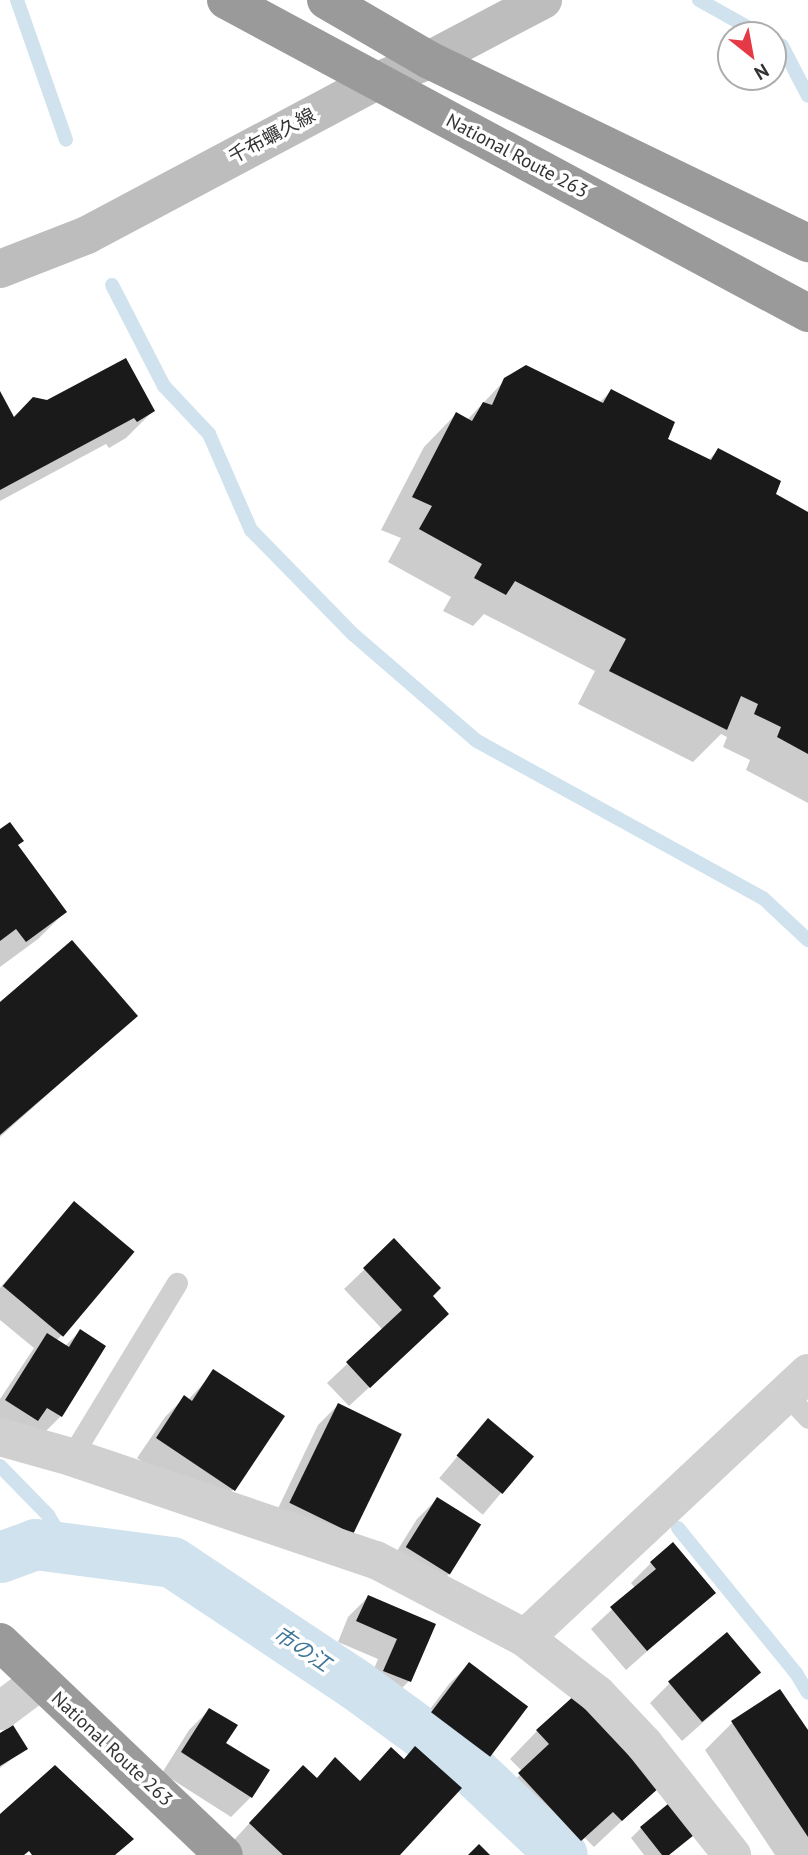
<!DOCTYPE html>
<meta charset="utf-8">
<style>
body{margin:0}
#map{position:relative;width:808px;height:1855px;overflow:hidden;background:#fff;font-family:"PT Sans","Noto Sans JP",sans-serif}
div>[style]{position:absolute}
.shadow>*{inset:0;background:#0003;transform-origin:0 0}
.stream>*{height:14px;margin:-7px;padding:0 7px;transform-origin:7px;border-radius:7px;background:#cfe2ee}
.canal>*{height:51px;margin:-25.5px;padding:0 25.5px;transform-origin:25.5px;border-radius:25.5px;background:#cfe2ee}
.building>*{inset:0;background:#1a1a1a;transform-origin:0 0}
.lane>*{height:21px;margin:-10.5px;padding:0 10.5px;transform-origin:10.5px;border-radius:10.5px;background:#d0d0d0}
.street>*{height:38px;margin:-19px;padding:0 19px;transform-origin:19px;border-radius:19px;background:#d0d0d0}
.secondary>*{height:38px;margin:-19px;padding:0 19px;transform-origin:19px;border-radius:19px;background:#bdbdbd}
.highway>*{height:38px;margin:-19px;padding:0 19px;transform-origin:19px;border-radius:19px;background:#9a9a9a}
span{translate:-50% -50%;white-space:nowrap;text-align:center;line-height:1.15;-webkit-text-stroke:7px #fff;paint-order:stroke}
.street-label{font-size:19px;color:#333}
.water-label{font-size:21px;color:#3f7597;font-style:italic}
.north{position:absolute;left:717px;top:21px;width:70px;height:70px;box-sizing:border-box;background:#fff;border:2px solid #adadad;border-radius:50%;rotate:149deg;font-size:19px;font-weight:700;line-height:28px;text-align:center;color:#333}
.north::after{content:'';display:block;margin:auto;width:24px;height:32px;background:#e63946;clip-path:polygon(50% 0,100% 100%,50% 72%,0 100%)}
</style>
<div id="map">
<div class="shadow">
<i style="clip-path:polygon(505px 380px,599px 403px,611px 391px,666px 439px,708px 460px,719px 450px,774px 495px,808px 514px,808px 803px,746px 770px,750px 760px,723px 747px,727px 737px,721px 734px,693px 762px,578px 704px,595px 671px,484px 614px,473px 626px,443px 611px,451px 597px,388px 562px,401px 538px,381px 530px,424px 447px,456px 414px,467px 420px)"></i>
<i style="clip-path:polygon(0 394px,13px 420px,153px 411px,126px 438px,109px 448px,106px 444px,0 501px)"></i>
<i style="clip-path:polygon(0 831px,17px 845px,65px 912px,38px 939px,0 967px)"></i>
<i style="clip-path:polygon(0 1004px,135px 1016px,0 1137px)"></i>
<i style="clip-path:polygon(74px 1203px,62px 1335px,56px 1341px,65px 1346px,80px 1331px,104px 1347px,61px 1416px,41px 1436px,0 1429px,0 1399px,34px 1348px,0 1320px,0 1288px)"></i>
<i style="clip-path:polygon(394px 1241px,430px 1296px,427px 1334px,349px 1406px,327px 1383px,383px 1330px,344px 1289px)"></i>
<i style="clip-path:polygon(214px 1372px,234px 1489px,214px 1509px,137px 1458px,165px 1417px,185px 1397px,188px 1400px)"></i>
<i style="clip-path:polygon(338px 1405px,353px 1532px,271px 1523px,318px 1425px)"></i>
<i style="left:488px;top:1420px;width:57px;height:76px;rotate:40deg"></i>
<i style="clip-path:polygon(437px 1499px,450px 1573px,430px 1593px,387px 1567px,417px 1519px)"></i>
<i style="clip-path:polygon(651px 1563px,713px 1593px,626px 1670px,591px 1629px,635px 1588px,631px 1583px)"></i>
<i style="clip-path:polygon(368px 1597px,433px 1625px,409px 1681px,389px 1701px,365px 1691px,378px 1659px,338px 1642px,348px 1617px)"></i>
<i style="clip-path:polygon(469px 1664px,525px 1707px,488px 1756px,468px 1776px,412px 1733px,449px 1684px)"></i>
<i style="clip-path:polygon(759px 1673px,682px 1741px,650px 1703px,670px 1683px)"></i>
<i style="clip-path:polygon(780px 1691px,808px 1733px,808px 1855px,775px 1855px,705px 1750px,732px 1723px)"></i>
<i style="clip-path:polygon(209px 1710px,251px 1797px,231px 1817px,162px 1773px,189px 1730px)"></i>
<i style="clip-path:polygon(537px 1731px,659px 1786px,594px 1847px,585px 1838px,566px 1855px,541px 1855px,492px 1802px,523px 1772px,510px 1759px)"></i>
<i style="clip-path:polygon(0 1735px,25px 1749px,0 1768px)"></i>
<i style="clip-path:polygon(276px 1794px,398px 1855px,226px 1855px,223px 1852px)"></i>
<i style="clip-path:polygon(641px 1828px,697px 1831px,669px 1855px,644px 1855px,631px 1838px)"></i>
</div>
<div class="stream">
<i style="left:17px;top:0;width:148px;rotate:70.7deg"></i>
<i style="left:699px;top:0;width:72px;rotate:29.1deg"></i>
<i style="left:773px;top:41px;width:10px;rotate:29deg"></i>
<i style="left:782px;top:46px;width:56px;rotate:62.5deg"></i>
<i style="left:112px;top:285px;width:114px;rotate:62.8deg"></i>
<i style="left:164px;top:386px;width:66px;rotate:46.8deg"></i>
<i style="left:209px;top:434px;width:105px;rotate:66.4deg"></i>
<i style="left:251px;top:530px;width:147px;rotate:45.6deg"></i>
<i style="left:354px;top:635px;width:162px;rotate:40.8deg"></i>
<i style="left:477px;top:741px;width:326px;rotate:28.8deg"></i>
<i style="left:763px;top:898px;width:62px;rotate:43deg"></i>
<i style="left:0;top:1466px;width:69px;rotate:45.6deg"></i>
<i style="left:48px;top:1515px;width:39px;rotate:59deg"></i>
<i style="left:678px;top:1528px;width:187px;rotate:50.9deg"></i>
<i style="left:796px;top:1673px;width:23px;rotate:59deg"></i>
</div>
<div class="canal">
<i style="left:0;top:1557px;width:37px;rotate:-20deg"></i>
<i style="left:35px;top:1544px;width:138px;rotate:7.5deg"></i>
<i style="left:172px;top:1562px;width:220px;rotate:33.7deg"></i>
<i style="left:355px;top:1684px;width:144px;rotate:36.2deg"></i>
<i style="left:471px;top:1769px;width:125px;rotate:43.4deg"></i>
</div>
<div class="building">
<i style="clip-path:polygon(126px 358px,155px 411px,137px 422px,134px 418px,0 490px,0 391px,14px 417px,33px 397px,47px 400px)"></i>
<i style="clip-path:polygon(526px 365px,603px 403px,611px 389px,675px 422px,668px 439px,711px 460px,718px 448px,781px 481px,776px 494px,808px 512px,808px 754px,777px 737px,781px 727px,754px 714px,758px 704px,741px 696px,727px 730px,609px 671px,626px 639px,515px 581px,506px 595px,474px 578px,482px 564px,419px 529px,432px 506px,412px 497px,456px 412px,472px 421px,483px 402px,492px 405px,504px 378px)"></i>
<i style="clip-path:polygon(10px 822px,24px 841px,18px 845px,67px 912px,26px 942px,16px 929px,0 941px,0 829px)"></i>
<i style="clip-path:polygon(72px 940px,138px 1016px,0 1135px,0 1002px)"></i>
<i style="left:74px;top:1201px;width:79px;height:111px;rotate:40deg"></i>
<i style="clip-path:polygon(394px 1238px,441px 1288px,433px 1296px,449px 1314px,370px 1388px,346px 1362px,402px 1310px,363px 1268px)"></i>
<i style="clip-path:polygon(80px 1329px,106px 1346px,62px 1417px,47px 1408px,38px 1421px,5px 1400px,47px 1333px,69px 1347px)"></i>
<i style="clip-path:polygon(213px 1369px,285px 1416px,235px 1491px,156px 1438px,184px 1395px,192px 1401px)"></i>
<i style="left:338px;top:1403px;width:71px;height:111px;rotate:26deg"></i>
<i style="left:488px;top:1418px;width:60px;height:49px;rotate:40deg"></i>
<i style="left:437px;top:1497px;width:52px;height:59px;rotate:32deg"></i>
<i style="clip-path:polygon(673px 1542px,716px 1593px,647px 1651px,610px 1607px,656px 1569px,650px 1562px)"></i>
<i style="clip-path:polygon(368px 1595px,436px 1624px,411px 1682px,383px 1671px,397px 1639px,356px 1621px)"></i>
<i style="left:727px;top:1632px;width:53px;height:77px;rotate:50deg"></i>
<i style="left:469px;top:1662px;width:74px;height:63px;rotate:37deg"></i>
<i style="clip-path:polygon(780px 1689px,808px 1730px,808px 1837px,731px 1721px)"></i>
<i style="clip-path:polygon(576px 1694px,661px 1786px,622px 1821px,613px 1812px,581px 1841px,518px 1773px,549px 1744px,536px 1730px)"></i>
<i style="clip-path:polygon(209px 1708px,238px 1725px,226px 1743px,270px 1770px,252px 1798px,181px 1752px)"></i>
<i style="clip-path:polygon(13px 1725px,28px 1749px,0 1766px,0 1733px)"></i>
<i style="clip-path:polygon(415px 1746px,462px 1788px,400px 1855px,283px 1855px,249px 1823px,303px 1765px,317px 1778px,335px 1757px,360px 1781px,391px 1747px,404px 1759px)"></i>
<i style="clip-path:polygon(55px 1765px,134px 1839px,115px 1855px,32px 1855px,29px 1851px,24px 1855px,0 1855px,0 1814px)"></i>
<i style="clip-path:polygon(674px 1799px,699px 1831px,669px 1855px,662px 1855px,640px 1827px)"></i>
<i style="clip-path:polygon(479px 1844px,490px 1855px,468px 1855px)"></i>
</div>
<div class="lane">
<i style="left:786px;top:1394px;width:33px;rotate:47deg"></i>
<i style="left:71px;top:1457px;width:204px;rotate:-58.7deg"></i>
</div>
<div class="street">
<i style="left:0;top:1437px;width:74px;rotate:15.7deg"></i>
<i style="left:71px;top:1457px;width:322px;rotate:18.7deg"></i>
<i style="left:376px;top:1560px;width:168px;rotate:27.6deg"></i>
<i style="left:525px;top:1638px;width:91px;rotate:37.9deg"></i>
<i style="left:597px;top:1694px;width:69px;rotate:46.8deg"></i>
<i style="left:644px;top:1744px;width:142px;rotate:51.6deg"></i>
<i style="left:525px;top:1638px;width:388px;rotate:-43.1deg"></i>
<i style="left:0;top:1711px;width:50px;rotate:-36.9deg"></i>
</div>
<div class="secondary">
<i style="left:0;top:269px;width:93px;rotate:-21.3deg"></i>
<i style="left:87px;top:235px;width:328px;rotate:-28deg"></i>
<i style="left:377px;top:81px;width:56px;rotate:-22deg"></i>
<i style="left:429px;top:60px;width:129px;rotate:-27.8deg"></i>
</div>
<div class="highway">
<i style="left:226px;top:0;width:661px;rotate:28.27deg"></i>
<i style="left:326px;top:0;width:119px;rotate:30.2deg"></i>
<i style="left:429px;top:60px;width:421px;rotate:25.8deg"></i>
<i style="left:0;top:1642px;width:309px;rotate:43.6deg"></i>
</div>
<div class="street-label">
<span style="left:272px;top:136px;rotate:-28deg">千布蠣久線</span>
<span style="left:517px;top:156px;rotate:28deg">National Route 263</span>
<span style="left:112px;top:1749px;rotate:43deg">National Route 263</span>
</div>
<div class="water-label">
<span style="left:302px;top:1649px;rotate:34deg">市の江</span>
</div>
<div class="north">N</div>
</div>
